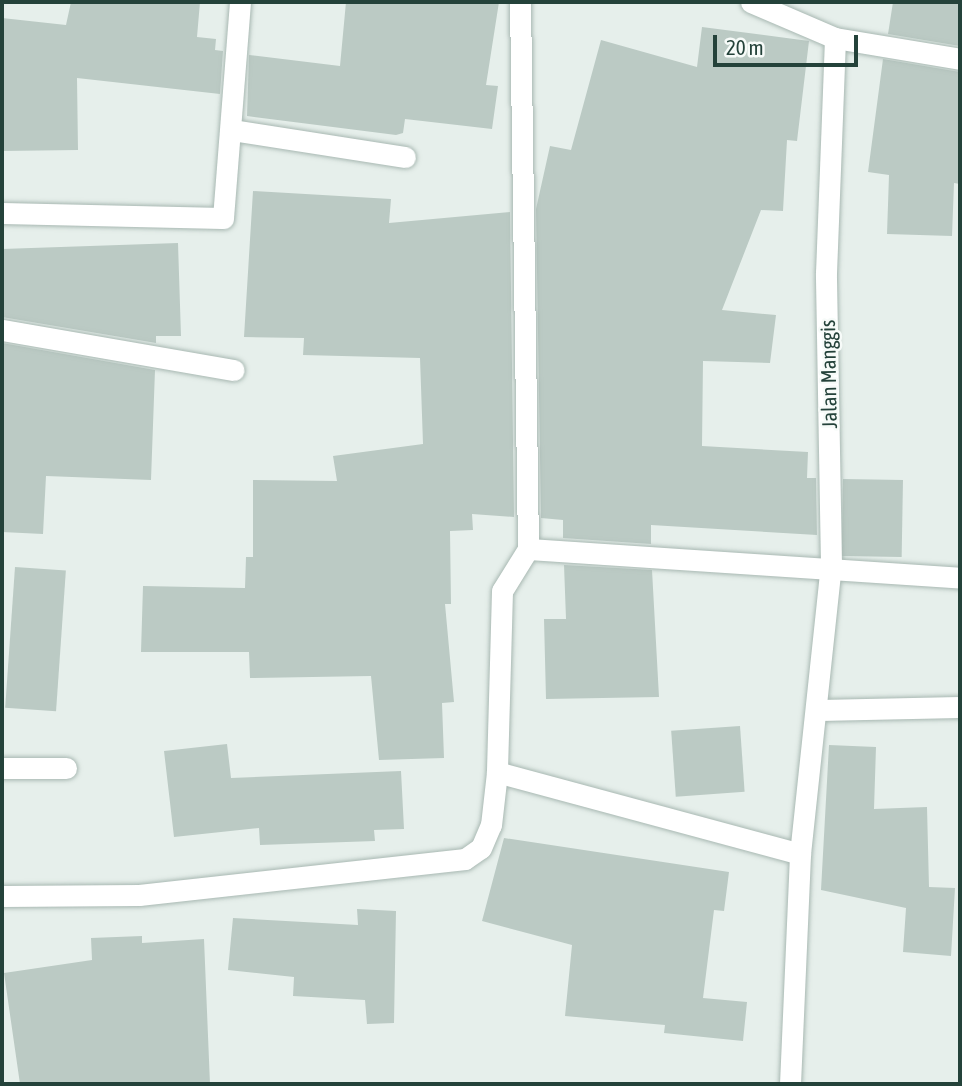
<!DOCTYPE html>
<style>
body{margin:0}
#map{position:relative;width:962px;height:1086px;overflow:hidden;background:#e6efeb;font-family:"Asap Condensed",sans-serif}
div>[style]{position:absolute}
.building>*{inset:0;background:#bbcac4;transform-origin:0 0}
.roads{filter:drop-shadow(0 0 2px #a8b8b2) drop-shadow(0 0 2px #a8b8b2)}
.minor>*{height:21px;margin:-10.5px;padding:0 10.5px;transform-origin:10.5px;border-radius:10.5px;background:#fff}
span{translate:-50% -50%;white-space:nowrap;text-align:center;line-height:1.15;-webkit-text-stroke:5px #f7fbf9;paint-order:stroke}
.street-label{font-size:21px;color:#24423a}
.frame{position:absolute;inset:0;border:4px solid #24423a;pointer-events:none}
.scale{position:absolute;left:713px;top:35px;width:145px;height:32px;box-sizing:border-box;border:4px solid #24423a;border-top:0;padding-left:9px;font-size:21px;line-height:24px;white-space:nowrap;color:#24423a;-webkit-text-stroke:5px #f7fbf9;paint-order:stroke}
</style>
<div id="map">
<div class="building">
<i style="clip-path:polygon(71px 2px,200px 2px,197px 37px,216px 39px,215px 50px,223px 51px,220px 94px,77px 78px,78px 150px,2px 151px,2px 18px,66px 25px)"></i>
<i style="clip-path:polygon(346px 2px,499px 2px,486px 85px,498px 86px,492px 129px,405px 119px,403px 133px,396px 135px,247px 116px,249px 55px,340px 66px)"></i>
<i style="clip-path:polygon(893px 2px,960px 2px,960px 46px,888px 34px)"></i>
<i style="clip-path:polygon(702px 27px,809px 41px,797px 141px,787px 140px,783px 211px,761px 210px,722px 310px,776px 315px,770px 363px,703px 361px,702px 446px,808px 452px,807px 478px,816px 478px,817px 535px,651px 525px,651px 544px,563px 538px,563px 520px,541px 518px,536px 209px,550px 146px,571px 150px,601px 40px,697px 67px)"></i>
<i style="clip-path:polygon(883px 59px,960px 72px,960px 184px,954px 183px,952px 236px,887px 234px,889px 175px,868px 172px)"></i>
<i style="clip-path:polygon(253px 191px,391px 199px,389px 223px,510px 212px,514px 517px,472px 514px,473px 530px,450px 531px,451px 604px,445px 604px,454px 702px,442px 703px,444px 758px,379px 760px,371px 676px,250px 678px,249px 652px,141px 652px,143px 586px,245px 588px,246px 557px,253px 557px,253px 480px,337px 481px,333px 456px,423px 444px,420px 358px,303px 355px,304px 338px,244px 337px)"></i>
<i style="clip-path:polygon(178px 243px,181px 336px,156px 336px,156px 343px,2px 317px,2px 249px)"></i>
<i style="clip-path:polygon(2px 343px,155px 370px,151px 480px,46px 476px,43px 534px,2px 532px)"></i>
<i style="left:843px;top:479px;width:60px;height:77px;rotate:1deg"></i>
<i style="clip-path:polygon(564px 565px,652px 570px,659px 697px,546px 699px,544px 619px,566px 619px)"></i>
<i style="left:15px;top:567px;width:51px;height:141px;rotate:4deg"></i>
<i style="left:740px;top:726px;width:66px;height:69px;rotate:86deg"></i>
<i style="clip-path:polygon(227px 744px,231px 778px,401px 771px,404px 829px,374px 830px,375px 841px,260px 845px,259px 828px,174px 837px,164px 751px)"></i>
<i style="clip-path:polygon(829px 745px,876px 747px,874px 809px,927px 807px,929px 887px,955px 888px,951px 956px,903px 952px,906px 908px,821px 890px)"></i>
<i style="clip-path:polygon(504px 838px,729px 872px,724px 911px,714px 910px,703px 998px,747px 1002px,743px 1041px,664px 1033px,665px 1025px,565px 1016px,572px 945px,482px 921px)"></i>
<i style="clip-path:polygon(357px 909px,396px 911px,394px 1023px,367px 1024px,365px 1000px,293px 996px,294px 977px,228px 970px,233px 918px,358px 925px)"></i>
<i style="clip-path:polygon(142px 936px,142px 943px,204px 939px,210px 1084px,20px 1084px,4px 973px,92px 960px,91px 938px)"></i>
</div>
<div class="roads">
<div class="minor">
<i style="left:520px;top:2px;width:547px;rotate:89.16deg"></i>
<i style="left:528px;top:549px;width:49px;rotate:121.8deg"></i>
<i style="left:502px;top:591px;width:181px;rotate:91.6deg"></i>
<i style="left:497px;top:772px;width:314px;rotate:15.1deg"></i>
<i style="left:751px;top:2px;width:91px;rotate:23.2deg"></i>
<i style="left:835px;top:38px;width:127px;rotate:9.5deg"></i>
<i style="left:232px;top:130px;width:175px;rotate:8.9deg"></i>
<i style="left:2px;top:213px;width:221px;rotate:1.3deg"></i>
<i style="left:223px;top:218px;width:217px;rotate:-85.5deg"></i>
<i style="left:2px;top:330px;width:235px;rotate:9.8deg"></i>
<i style="left:528px;top:549px;width:433px;rotate:3.8deg"></i>
<i style="left:818px;top:710px;width:142px;rotate:-1.2deg"></i>
<i style="left:2px;top:768px;width:64px"></i>
<i style="left:2px;top:896px;width:137px;rotate:-0.4deg"></i>
<i style="left:139px;top:895px;width:328px;rotate:-6.3deg"></i>
<i style="left:465px;top:859px;width:19px;rotate:-35deg"></i>
<i style="left:481px;top:848px;width:25px;rotate:-67deg"></i>
<i style="left:491px;top:825px;width:53px;rotate:-83.5deg"></i>
<i style="left:790px;top:1084px;width:230px;rotate:-87.5deg"></i>
<i style="left:800px;top:854px;width:291px;rotate:-83.9deg"></i>
<i style="left:831px;top:565px;width:292px;rotate:-91deg"></i>
<i style="left:826px;top:273px;width:235px;rotate:-87.8deg"></i>
</div>
</div>
<div class="street-label">
<span style="left:828px;top:374px;rotate:-91deg">Jalan Manggis</span>
</div>
<div class="frame"></div>
<div class="scale">20 m</div>
</div>
